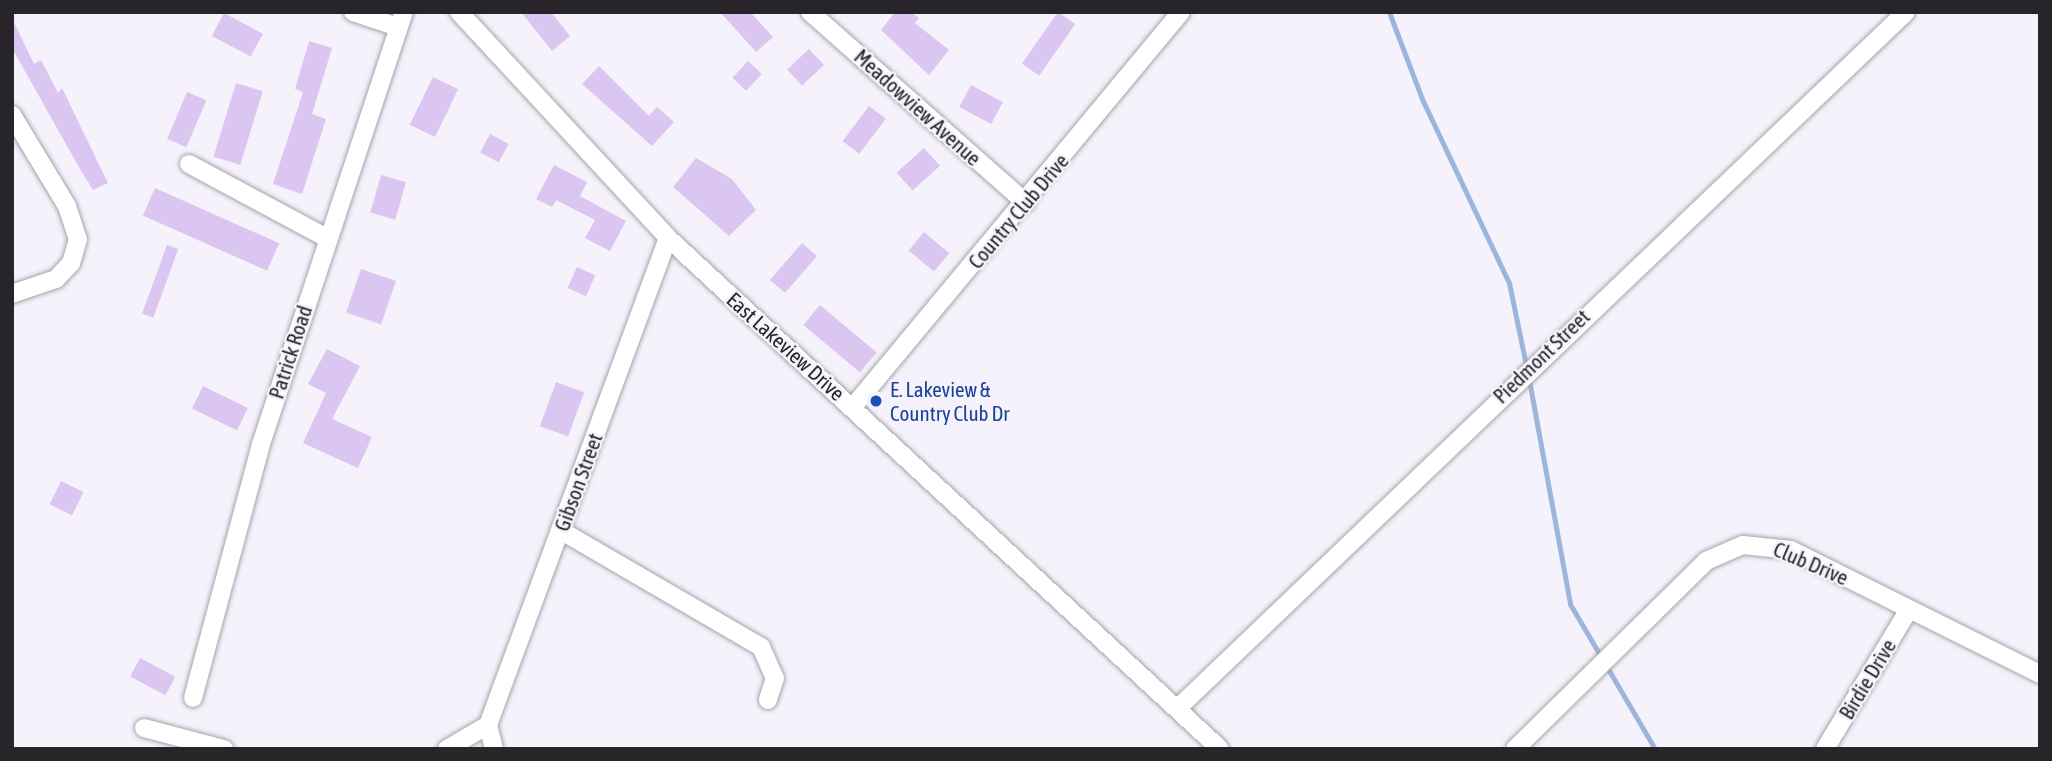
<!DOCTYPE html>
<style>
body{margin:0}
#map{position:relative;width:2052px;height:761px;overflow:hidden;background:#f6f2fb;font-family:"Asap Condensed",sans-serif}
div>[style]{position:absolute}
.stream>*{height:5px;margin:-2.5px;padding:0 2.5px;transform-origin:2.5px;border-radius:2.5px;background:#9cb5dc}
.building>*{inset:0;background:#dac6f1;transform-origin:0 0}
.roads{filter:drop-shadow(0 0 2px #a7a3ac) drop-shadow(0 0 2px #a7a3ac)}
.minor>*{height:18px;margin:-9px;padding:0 9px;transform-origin:9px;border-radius:9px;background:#fff}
.dots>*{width:19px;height:19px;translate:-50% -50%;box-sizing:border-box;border:4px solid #f6f2fb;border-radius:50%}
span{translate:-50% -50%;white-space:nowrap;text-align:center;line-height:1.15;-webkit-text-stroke:5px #f6f2fb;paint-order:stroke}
.street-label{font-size:21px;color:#272529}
.transit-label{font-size:21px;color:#164399}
.left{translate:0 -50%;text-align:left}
.frame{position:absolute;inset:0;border:14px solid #272529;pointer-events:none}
</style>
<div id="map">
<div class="stream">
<i style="left:1389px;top:12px;width:93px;rotate:69.2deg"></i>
<i style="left:1422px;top:99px;width:204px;rotate:64.7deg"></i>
<i style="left:1509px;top:283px;width:89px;rotate:78.3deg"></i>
<i style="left:1529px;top:380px;width:228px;rotate:79.6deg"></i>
<i style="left:1570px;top:604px;width:168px;rotate:59.6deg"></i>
</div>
<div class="building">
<i style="clip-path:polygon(521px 12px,551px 12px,570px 36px,552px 51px)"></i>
<i style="clip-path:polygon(720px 12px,750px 12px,773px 37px,756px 52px)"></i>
<i style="clip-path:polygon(895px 12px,911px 12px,919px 18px,915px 23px,949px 50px,929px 75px,881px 30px)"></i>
<i style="left:1058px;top:12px;width:21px;height:63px;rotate:35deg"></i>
<i style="left:224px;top:13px;width:44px;height:26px;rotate:28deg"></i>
<i style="clip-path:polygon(12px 18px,34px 64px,41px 60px,58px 93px,62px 88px,108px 183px,93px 190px,80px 169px,12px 48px)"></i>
<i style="clip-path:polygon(309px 41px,332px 48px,312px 114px,326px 119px,302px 194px,273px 184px,303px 92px,295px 89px)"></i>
<i style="left:809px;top:49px;width:22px;height:30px;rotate:47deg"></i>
<i style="left:748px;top:61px;width:19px;height:23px;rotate:43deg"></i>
<i style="clip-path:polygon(599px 66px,649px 116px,657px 107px,674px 122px,652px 146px,582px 84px)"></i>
<i style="left:433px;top:77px;width:28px;height:53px;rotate:26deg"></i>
<i style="left:236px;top:83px;width:28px;height:77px;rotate:17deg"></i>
<i style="left:971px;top:85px;width:36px;height:25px;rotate:28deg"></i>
<i style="left:187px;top:92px;width:21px;height:51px;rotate:23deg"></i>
<i style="left:869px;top:106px;width:21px;height:44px;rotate:37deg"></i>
<i style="left:490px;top:134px;width:21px;height:21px;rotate:28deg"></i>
<i style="left:924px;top:148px;width:24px;height:37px;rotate:48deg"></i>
<i style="clip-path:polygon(696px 158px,732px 179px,756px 210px,729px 236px,673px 187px)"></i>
<i style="clip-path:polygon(554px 165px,587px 182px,580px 196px,626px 221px,610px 251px,585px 238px,595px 220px,556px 200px,552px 207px,536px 199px)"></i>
<i style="left:381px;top:175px;width:26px;height:39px;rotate:16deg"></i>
<i style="left:155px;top:188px;width:136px;height:30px;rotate:24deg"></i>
<i style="left:924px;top:232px;width:33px;height:24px;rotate:40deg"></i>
<i style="left:802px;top:243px;width:20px;height:49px;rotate:41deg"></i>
<i style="left:167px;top:245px;width:12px;height:73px;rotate:20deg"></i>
<i style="left:577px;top:267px;width:20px;height:23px;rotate:24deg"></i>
<i style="left:361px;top:269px;width:37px;height:46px;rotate:19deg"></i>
<i style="left:820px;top:305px;width:74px;height:26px;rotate:40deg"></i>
<i style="clip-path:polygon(327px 349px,360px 366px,332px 419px,372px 437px,358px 468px,303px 443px,326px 393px,308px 384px)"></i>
<i style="left:556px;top:382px;width:30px;height:47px;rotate:20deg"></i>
<i style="left:203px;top:386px;width:50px;height:25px;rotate:26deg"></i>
<i style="left:61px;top:481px;width:25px;height:26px;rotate:26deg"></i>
<i style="left:140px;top:658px;width:40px;height:21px;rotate:28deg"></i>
</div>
<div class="roads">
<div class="minor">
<i style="left:353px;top:12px;width:47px;rotate:18.4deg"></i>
<i style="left:459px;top:12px;width:308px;rotate:47.2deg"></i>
<i style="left:668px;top:238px;width:752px;rotate:42.79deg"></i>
<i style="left:810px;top:12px;width:288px;rotate:41.5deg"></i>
<i style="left:12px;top:115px;width:106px;rotate:58.9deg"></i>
<i style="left:67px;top:206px;width:35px;rotate:72deg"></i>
<i style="left:78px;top:239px;width:25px;rotate:106deg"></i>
<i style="left:71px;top:263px;width:22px;rotate:133deg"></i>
<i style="left:56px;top:279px;width:46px;rotate:161.2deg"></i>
<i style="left:189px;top:164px;width:157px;rotate:28.2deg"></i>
<i style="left:853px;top:407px;width:513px;rotate:-50.29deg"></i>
<i style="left:560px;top:530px;width:233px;rotate:30.2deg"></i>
<i style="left:761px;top:647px;width:34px;rotate:66deg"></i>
<i style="left:775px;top:678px;width:23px;rotate:108deg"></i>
<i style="left:193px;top:698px;width:263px;rotate:-75deg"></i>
<i style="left:261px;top:444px;width:455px;rotate:-71.7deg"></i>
<i style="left:1180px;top:706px;width:1004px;rotate:-43.71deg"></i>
<i style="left:488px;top:725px;width:519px;rotate:-69.72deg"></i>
<i style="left:144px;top:728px;width:83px;rotate:14.7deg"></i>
<i style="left:447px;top:749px;width:48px;rotate:-30.3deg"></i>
<i style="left:488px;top:725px;width:25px;rotate:76deg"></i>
<i style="left:1515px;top:749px;width:268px;rotate:-44.5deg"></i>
<i style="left:1706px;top:561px;width:40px;rotate:-23.4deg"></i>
<i style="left:1743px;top:545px;width:48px;rotate:5.9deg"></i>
<i style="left:1791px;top:550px;width:278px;rotate:26.5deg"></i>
<i style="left:1825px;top:749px;width:163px;rotate:-59deg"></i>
</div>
</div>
<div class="dots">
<i style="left:876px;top:401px;background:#1a4fb4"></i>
</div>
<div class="street-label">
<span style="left:918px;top:107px;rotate:42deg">Meadowview Avenue</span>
<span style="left:1018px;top:211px;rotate:-50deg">Country Club Drive</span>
<span style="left:786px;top:346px;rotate:42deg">East Lakeview Drive</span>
<span style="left:290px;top:352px;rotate:-72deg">Patrick Road</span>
<span style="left:1541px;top:356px;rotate:-44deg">Piedmont Street</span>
<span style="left:578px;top:482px;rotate:-70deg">Gibson Street</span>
<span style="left:1811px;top:563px;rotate:23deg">Club Drive</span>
<span style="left:1867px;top:679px;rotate:-59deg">Birdie Drive</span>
</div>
<div class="transit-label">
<span class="left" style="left:890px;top:401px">E. Lakeview &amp;<br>Country Club Dr</span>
</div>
<div class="frame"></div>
</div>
